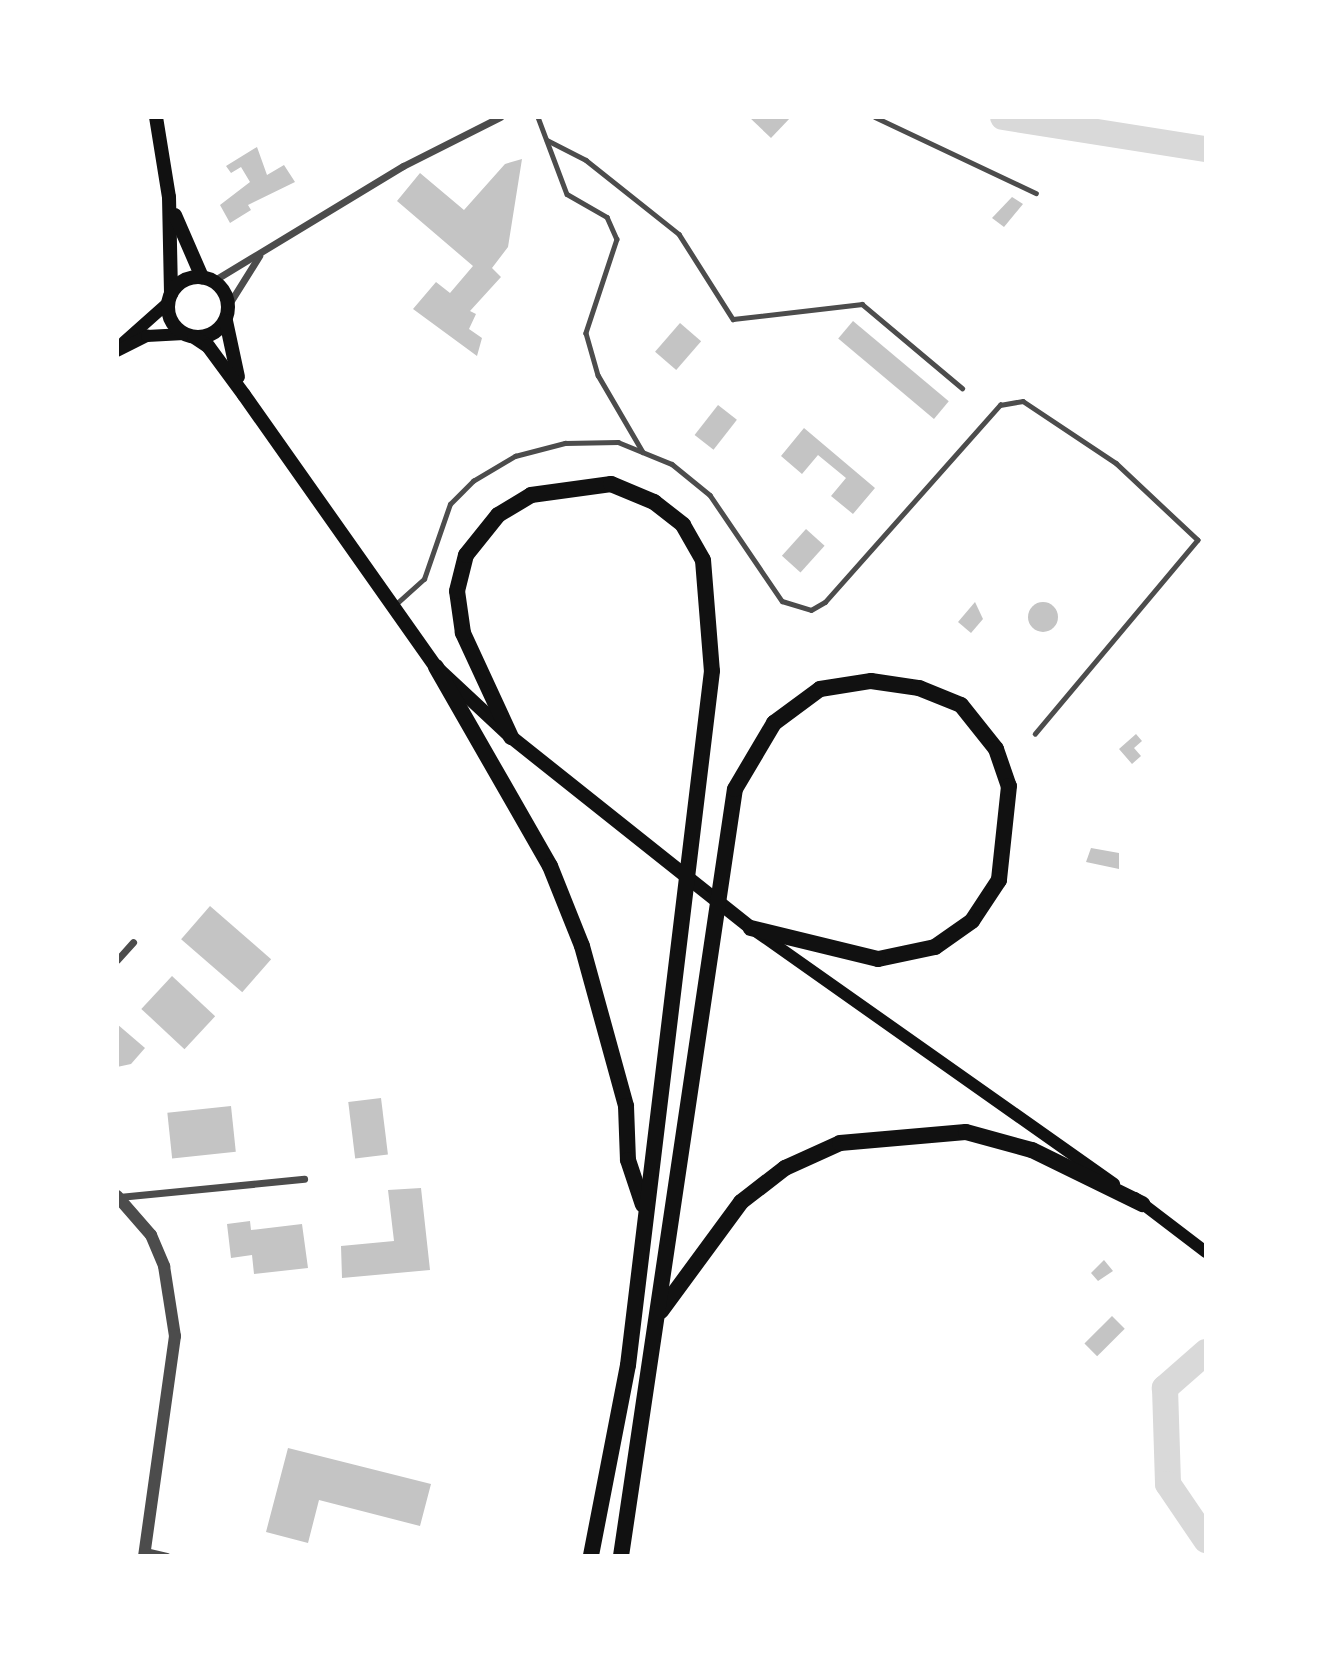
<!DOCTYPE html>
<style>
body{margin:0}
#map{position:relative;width:1323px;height:1673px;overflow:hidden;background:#fff;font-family:Signika,sans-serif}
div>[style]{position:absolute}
.river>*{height:26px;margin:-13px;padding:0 13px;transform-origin:13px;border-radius:13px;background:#d9d9d9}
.building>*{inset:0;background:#c4c4c4;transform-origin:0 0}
.round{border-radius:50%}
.service>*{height:4.5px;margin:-2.25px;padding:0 2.25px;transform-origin:2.25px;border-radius:2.25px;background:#4c4c4c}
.minor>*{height:7px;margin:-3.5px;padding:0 3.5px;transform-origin:3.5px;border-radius:3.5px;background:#4c4c4c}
.tertiary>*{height:12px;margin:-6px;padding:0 6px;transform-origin:6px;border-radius:6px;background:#4c4c4c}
.secondary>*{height:12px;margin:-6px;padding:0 6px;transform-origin:6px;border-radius:6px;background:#111}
.primary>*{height:14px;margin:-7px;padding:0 7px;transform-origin:7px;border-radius:7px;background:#111}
.primary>.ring{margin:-7px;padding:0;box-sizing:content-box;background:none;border:14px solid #111;border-radius:50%}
.trunk>*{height:16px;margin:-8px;padding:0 8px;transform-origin:8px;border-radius:8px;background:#111}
span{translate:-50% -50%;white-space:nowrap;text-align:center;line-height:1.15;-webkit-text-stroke:5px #fff;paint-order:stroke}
.frame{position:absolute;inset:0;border:119px solid #fff;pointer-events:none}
</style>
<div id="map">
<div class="river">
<i style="left:1003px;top:117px;width:206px;rotate:9deg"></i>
<i style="left:1206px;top:1352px;width:55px;rotate:138.7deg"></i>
<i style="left:1165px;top:1388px;width:96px;rotate:88.2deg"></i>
<i style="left:1168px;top:1484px;width:68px;rotate:55.8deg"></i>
</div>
<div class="building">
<i style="clip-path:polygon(749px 117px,791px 117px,771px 138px)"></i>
<i style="clip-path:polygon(257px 147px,267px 175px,284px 165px,295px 182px,248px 205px,251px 210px,230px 223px,220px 205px,250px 182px,241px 167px,231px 173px,226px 166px)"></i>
<i style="clip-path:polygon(522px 159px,508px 247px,492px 268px,501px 277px,470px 311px,476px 314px,469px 329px,482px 338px,477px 356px,413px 309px,436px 282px,450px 293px,473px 266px,397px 201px,420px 173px,464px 210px,505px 164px)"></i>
<i style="clip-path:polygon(1012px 197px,1023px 204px,1004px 227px,992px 218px)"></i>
<i style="left:853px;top:321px;width:125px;height:23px;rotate:40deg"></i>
<i style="left:680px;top:323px;width:28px;height:38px;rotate:41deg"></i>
<i style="left:718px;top:405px;width:24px;height:38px;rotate:38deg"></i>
<i style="clip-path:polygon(804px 428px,875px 488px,853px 514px,831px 496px,846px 478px,818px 455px,802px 474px,781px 456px)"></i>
<i style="left:806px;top:529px;width:25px;height:36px;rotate:42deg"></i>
<i style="clip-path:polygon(975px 602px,983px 619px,971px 633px,958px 622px)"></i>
<i class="round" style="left:1028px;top:602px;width:30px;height:30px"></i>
<i style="clip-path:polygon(1136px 734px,1142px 741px,1134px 748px,1141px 756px,1132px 764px,1119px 749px)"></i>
<i style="clip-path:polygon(1091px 848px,1119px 853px,1119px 869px,1086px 862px)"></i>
<i style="left:210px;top:906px;width:81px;height:44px;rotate:41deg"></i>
<i style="left:172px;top:976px;width:59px;height:45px;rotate:43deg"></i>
<i style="clip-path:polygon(117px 1024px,145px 1048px,131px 1064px,117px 1067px)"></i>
<i style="left:381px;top:1098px;width:57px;height:33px;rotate:83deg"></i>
<i style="left:231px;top:1106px;width:46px;height:64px;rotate:84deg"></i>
<i style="clip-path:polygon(421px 1188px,430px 1270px,342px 1278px,341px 1246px,394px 1241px,388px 1190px)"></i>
<i style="clip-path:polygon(250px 1221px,251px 1230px,302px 1224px,308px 1268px,254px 1274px,252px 1255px,231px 1258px,227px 1224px)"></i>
<i style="clip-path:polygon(1104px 1260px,1113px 1271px,1098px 1281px,1091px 1273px)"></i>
<i style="left:1112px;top:1316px;width:18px;height:39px;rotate:45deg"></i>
<i style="clip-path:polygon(288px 1448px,431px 1484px,420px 1526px,319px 1500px,308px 1543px,266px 1532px)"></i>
</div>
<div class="service">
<i style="left:538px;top:117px;width:82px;rotate:69.4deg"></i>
<i style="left:567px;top:194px;width:46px;rotate:29.9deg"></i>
<i style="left:607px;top:217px;width:24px;rotate:66deg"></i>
<i style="left:617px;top:239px;width:99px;rotate:108.3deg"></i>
<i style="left:586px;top:333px;width:44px;rotate:74.1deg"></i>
<i style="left:598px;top:375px;width:89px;rotate:59.7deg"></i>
<i style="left:875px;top:117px;width:178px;rotate:25.3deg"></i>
<i style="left:547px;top:140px;width:44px;rotate:27.1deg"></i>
<i style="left:586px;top:160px;width:119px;rotate:38.5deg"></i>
<i style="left:679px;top:234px;width:101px;rotate:57.6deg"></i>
<i style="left:733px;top:319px;width:130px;rotate:-6.6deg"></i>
<i style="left:862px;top:304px;width:131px;rotate:40deg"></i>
<i style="left:395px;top:605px;width:39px;rotate:-42deg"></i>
<i style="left:424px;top:579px;width:79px;rotate:-70.9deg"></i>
<i style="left:450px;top:504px;width:33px;rotate:-45deg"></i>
<i style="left:473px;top:481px;width:49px;rotate:-30.8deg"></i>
<i style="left:515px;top:456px;width:52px;rotate:-14.6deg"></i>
<i style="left:565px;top:443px;width:53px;rotate:-1.1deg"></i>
<i style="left:618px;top:442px;width:58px;rotate:22.2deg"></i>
<i style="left:672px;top:464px;width:49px;rotate:39.2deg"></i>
<i style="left:710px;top:495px;width:128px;rotate:55.8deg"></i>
<i style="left:782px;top:601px;width:30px;rotate:17deg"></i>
<i style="left:811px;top:610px;width:16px;rotate:-30deg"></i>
<i style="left:825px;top:602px;width:264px;rotate:-48.4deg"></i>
<i style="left:1000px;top:405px;width:23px;rotate:-10deg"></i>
<i style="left:1023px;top:401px;width:112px;rotate:33.7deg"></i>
<i style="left:1116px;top:463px;width:112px;rotate:43.2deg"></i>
<i style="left:1198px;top:540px;width:253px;rotate:130deg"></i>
</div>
<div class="minor">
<i style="left:213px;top:281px;width:222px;rotate:-31.2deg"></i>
<i style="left:403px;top:166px;width:109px;rotate:-26.8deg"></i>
<i style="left:229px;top:304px;width:57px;rotate:-58deg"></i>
<i style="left:117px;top:960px;width:24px;rotate:-48deg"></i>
<i style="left:119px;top:1197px;width:186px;rotate:-5.6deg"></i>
<i style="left:145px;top:1551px;width:22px;rotate:13deg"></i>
</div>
<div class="tertiary">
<i style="left:117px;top:1196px;width:52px;rotate:48.9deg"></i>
<i style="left:151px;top:1235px;width:34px;rotate:67deg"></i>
<i style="left:164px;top:1266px;width:71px;rotate:81.1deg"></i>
<i style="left:175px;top:1336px;width:222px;rotate:98deg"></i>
</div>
<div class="secondary">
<i style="left:124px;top:342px;width:59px;rotate:-41.6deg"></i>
<i style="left:117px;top:351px;width:34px;rotate:-27deg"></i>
<i style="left:147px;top:336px;width:37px;rotate:-3deg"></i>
<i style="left:757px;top:932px;width:437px;rotate:35.2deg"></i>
<i style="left:1135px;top:1198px;width:89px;rotate:37.3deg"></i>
</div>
<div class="primary">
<i style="left:156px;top:117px;width:81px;rotate:80.8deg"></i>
<i style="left:169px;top:197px;width:97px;rotate:88.8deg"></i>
<i style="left:175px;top:215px;width:68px;rotate:66.5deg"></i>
<i class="ring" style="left:168px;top:277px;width:46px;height:46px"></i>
<i style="left:226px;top:321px;width:57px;rotate:77.9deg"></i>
<i style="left:194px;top:337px;width:17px;rotate:33deg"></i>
<i style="left:208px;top:346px;width:61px;rotate:53.7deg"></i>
<i style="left:244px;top:395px;width:333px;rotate:54.8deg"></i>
<i style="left:436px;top:667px;width:103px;rotate:43deg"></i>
<i style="left:511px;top:737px;width:307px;rotate:38.5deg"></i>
</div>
<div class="trunk">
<i style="left:436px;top:667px;width:229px;rotate:60.2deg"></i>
<i style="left:550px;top:866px;width:86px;rotate:68.2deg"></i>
<i style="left:582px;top:946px;width:166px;rotate:74.6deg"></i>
<i style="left:626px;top:1106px;width:54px;rotate:87.9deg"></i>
<i style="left:628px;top:1160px;width:47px;rotate:71.6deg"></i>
<i style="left:511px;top:737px;width:115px;rotate:-114.8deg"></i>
<i style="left:463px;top:633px;width:42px;rotate:-98.1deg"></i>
<i style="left:457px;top:591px;width:37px;rotate:-76deg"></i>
<i style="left:466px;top:555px;width:51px;rotate:-51.3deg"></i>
<i style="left:498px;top:515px;width:39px;rotate:-31deg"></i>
<i style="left:531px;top:495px;width:81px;rotate:-7.8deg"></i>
<i style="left:611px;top:484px;width:47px;rotate:22.7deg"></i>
<i style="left:654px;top:502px;width:37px;rotate:38deg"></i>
<i style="left:683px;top:525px;width:40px;rotate:60.3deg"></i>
<i style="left:703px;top:560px;width:111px;rotate:85.4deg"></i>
<i style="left:712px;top:671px;width:699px;rotate:96.9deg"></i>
<i style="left:628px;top:1365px;width:195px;rotate:101deg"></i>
<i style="left:661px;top:1311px;width:135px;rotate:-53.7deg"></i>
<i style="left:741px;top:1202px;width:56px;rotate:-37.7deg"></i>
<i style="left:785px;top:1168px;width:60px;rotate:-24.4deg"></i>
<i style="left:840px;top:1143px;width:126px;rotate:-5deg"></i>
<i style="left:966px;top:1132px;width:68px;rotate:15.3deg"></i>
<i style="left:1032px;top:1150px;width:123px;rotate:26.1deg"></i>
<i style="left:621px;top:1556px;width:775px;rotate:-81.55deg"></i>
<i style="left:735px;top:789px;width:77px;rotate:-59.4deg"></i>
<i style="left:774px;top:723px;width:57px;rotate:-36.5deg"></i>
<i style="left:820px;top:689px;width:52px;rotate:-8.9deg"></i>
<i style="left:871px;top:681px;width:49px;rotate:8.3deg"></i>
<i style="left:919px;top:688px;width:45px;rotate:22deg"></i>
<i style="left:961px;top:705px;width:56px;rotate:51.5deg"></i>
<i style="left:996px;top:749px;width:39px;rotate:71deg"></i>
<i style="left:1009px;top:786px;width:95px;rotate:96.1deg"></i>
<i style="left:999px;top:880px;width:49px;rotate:123.4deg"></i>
<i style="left:972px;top:921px;width:45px;rotate:144.9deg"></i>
<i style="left:935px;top:947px;width:58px;rotate:168.1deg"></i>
<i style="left:878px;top:959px;width:131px;rotate:-166.3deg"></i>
</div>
<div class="frame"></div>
</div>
